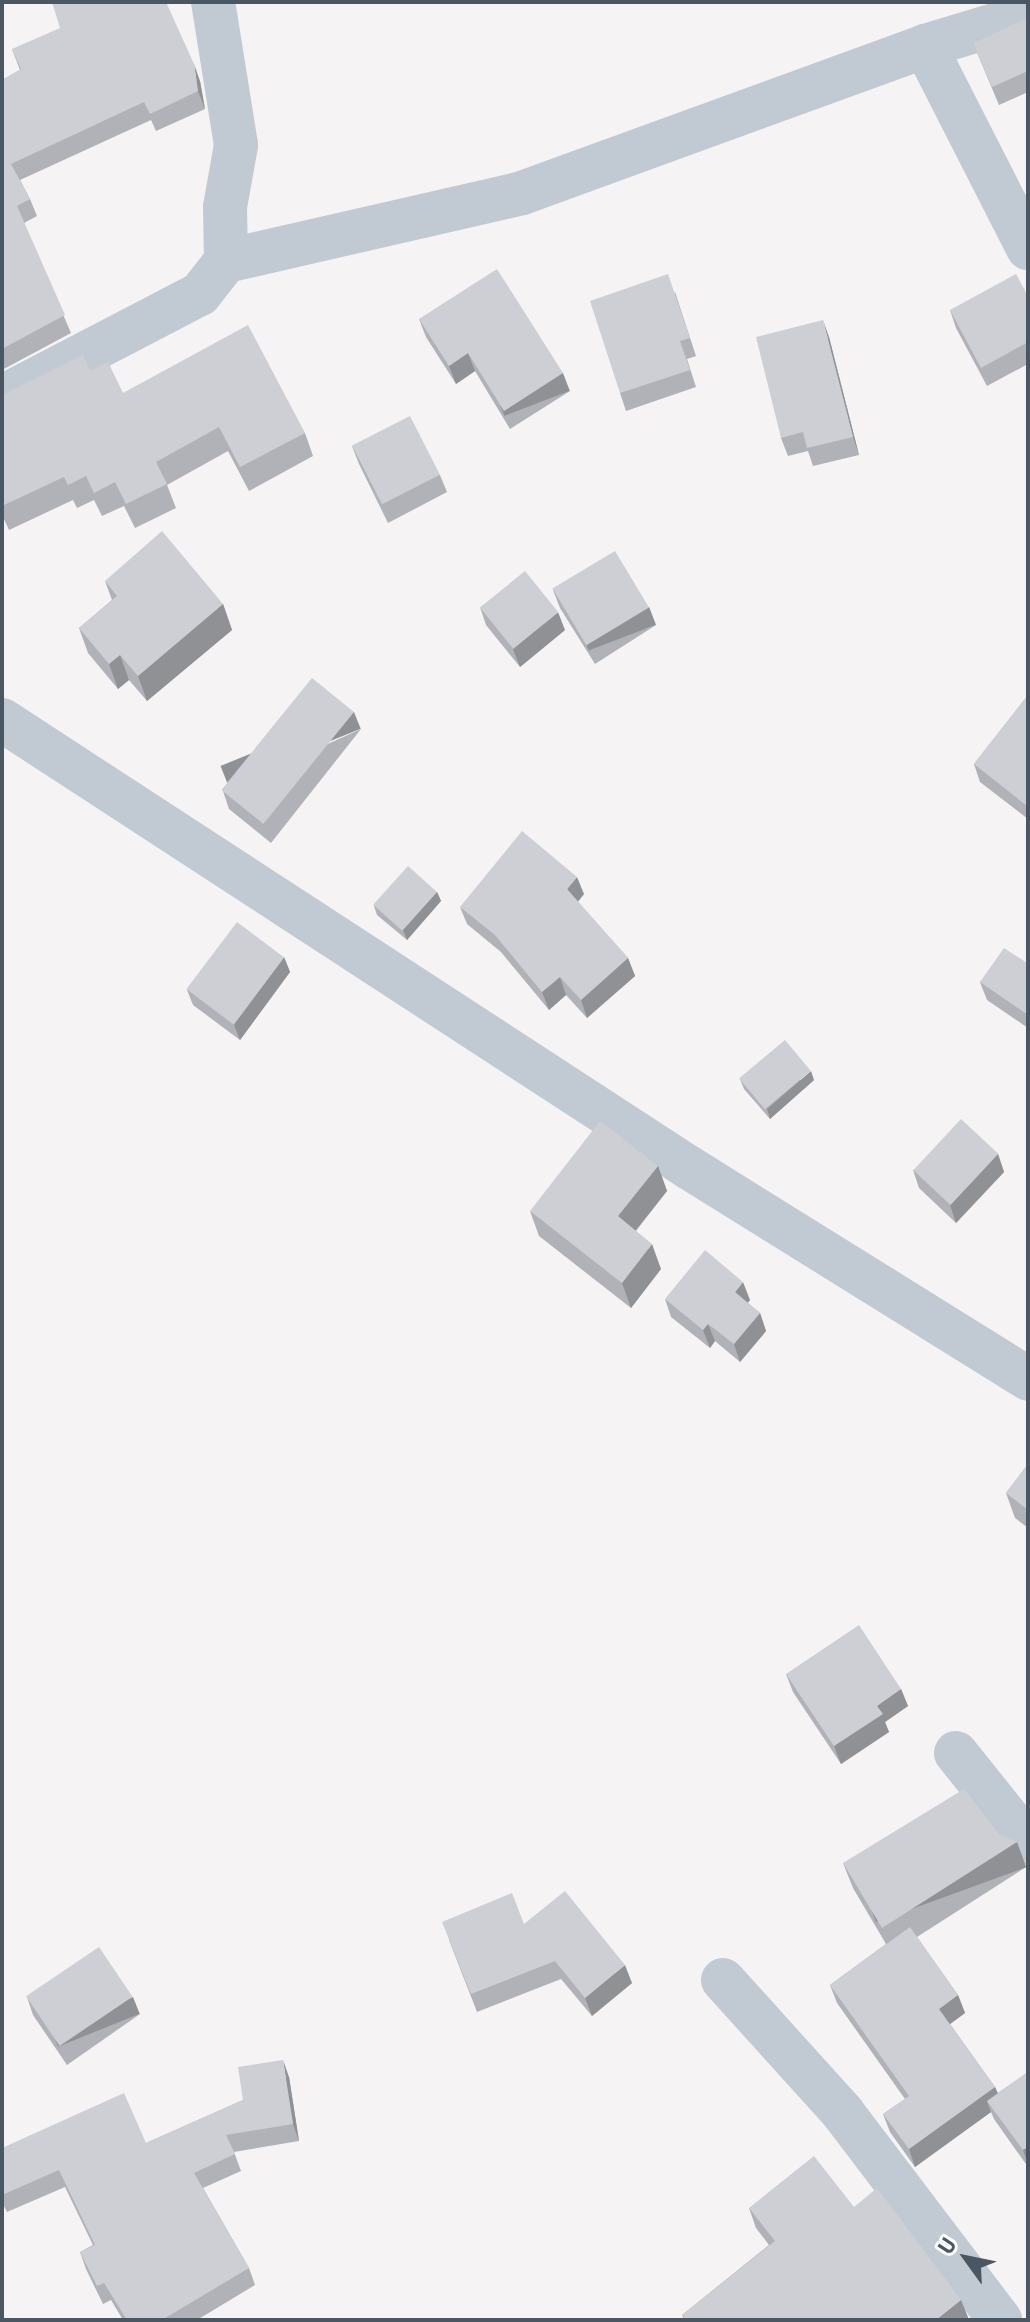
<!DOCTYPE html>
<style>
body{margin:0}
#map{position:relative;width:1030px;height:2322px;overflow:hidden;background:#f5f3f3;font-family:Barlow,sans-serif}
div>[style]{position:absolute}
.minor>*{height:44px;margin:-22px;padding:0 22px;transform-origin:22px;border-radius:22px;background:#c1cad2}
.tertiary>*{height:44px;margin:-22px;padding:0 22px;transform-origin:22px;border-radius:22px;background:#c1cad2}
.wall>*{inset:0;background:#b0b2b7}
.shaded-wall>*{inset:0;background:#909195;transform-origin:0 0}
.building>*{inset:0;background:#cdcfd5;transform-origin:0 0}
span{translate:-50% -50%;white-space:nowrap;text-align:center;line-height:1.15;-webkit-text-stroke:6px #fff;paint-order:stroke}
.frame{position:absolute;inset:0;border:4px solid #4a5661;pointer-events:none}
.north{position:absolute;left:926px;top:2218px;width:80px;height:80px;-webkit-text-stroke:6px #fff;paint-order:stroke;rotate:303deg;font-size:22px;font-weight:700;line-height:32px;text-align:center;color:#4a5661}
.north::after{content:'';display:block;margin:auto;width:28px;height:36px;background:#4a5661;clip-path:polygon(50% 0,100% 100%,50% 72%,0 100%)}
</style>
<div id="map">
<div class="minor">
<i style="left:925px;top:46px;width:227px;rotate:63deg"></i>
<i style="left:226px;top:261px;width:304px;rotate:-12.9deg"></i>
<i style="left:522px;top:193px;width:429px;rotate:-20deg"></i>
<i style="left:925px;top:46px;width:108px;rotate:-16.8deg"></i>
<i style="left:956px;top:1753px;width:115px;rotate:51.3deg"></i>
<i style="left:723px;top:1980px;width:179px;rotate:47.9deg"></i>
<i style="left:843px;top:2113px;width:260px;rotate:52.8deg"></i>
</div>
<div class="tertiary">
<i style="left:2px;top:397px;width:223px;rotate:-27.5deg"></i>
<i style="left:200px;top:294px;width:42px;rotate:-51.8deg"></i>
<i style="left:226px;top:261px;width:54px;rotate:-91.1deg"></i>
<i style="left:225px;top:207px;width:63px;rotate:-79.9deg"></i>
<i style="left:236px;top:145px;width:145px;rotate:-99.1deg"></i>
<i style="left:2px;top:720px;width:819px;rotate:33.09deg"></i>
<i style="left:688px;top:1167px;width:401px;rotate:31.9deg"></i>
</div>
<div class="wall">
<i style="clip-path:polygon(1028px 17px,1028px 92px,999px 105px,973px 43px)"></i>
<i style="clip-path:polygon(12px 49px,200px 81px,205px 109px,156px 131px,151px 120px,20px 180px,30px 199px,37px 216px,24px 223px,71px 333px,2px 370px,2px 80px,20px 70px)"></i>
<i style="clip-path:polygon(675px 292px,696px 356px,687px 359px,696px 387px,626px 411px,620px 393px)"></i>
<i style="clip-path:polygon(1028px 296px,1028px 364px,987px 386px,956px 328px,950px 310px)"></i>
<i style="clip-path:polygon(419px 319px,570px 391px,510px 429px,475px 371px,456px 384px,426px 337px)"></i>
<i style="clip-path:polygon(829px 337px,859px 455px,813px 466px,808px 451px,788px 456px,781px 438px)"></i>
<i style="clip-path:polygon(90px 371px,123px 393px,305px 433px,313px 456px,249px 491px,228px 451px,167px 485px,176px 508px,135px 528px,124px 506px,102px 516px,94px 500px,77px 508px,73px 500px,9px 530px,2px 515px,2px 395px)"></i>
<i style="clip-path:polygon(352px 446px,440px 475px,447px 492px,388px 523px,359px 464px)"></i>
<i style="clip-path:polygon(105px 581px,223px 604px,232px 630px,147px 701px,129px 680px,118px 689px,88px 653px,79px 628px,112px 600px)"></i>
<i style="clip-path:polygon(553px 590px,649px 607px,656px 625px,595px 664px,560px 608px)"></i>
<i style="clip-path:polygon(480px 607px,565px 630px,520px 667px,486px 625px)"></i>
<i style="clip-path:polygon(1028px 695px,1028px 819px,980px 782px,974px 764px)"></i>
<i style="clip-path:polygon(361px 729px,271px 843px,229px 809px,223px 791px)"></i>
<i style="clip-path:polygon(437px 892px,441px 901px,407px 940px,377px 915px,374px 906px)"></i>
<i style="clip-path:polygon(584px 894px,578px 902px,628px 958px,635px 976px,587px 1018px,566px 995px,549px 1010px,501px 952px,467px 924px,460px 907px)"></i>
<i style="clip-path:polygon(284px 957px,290px 972px,240px 1040px,193px 1005px,187px 990px)"></i>
<i style="clip-path:polygon(1028px 961px,1028px 1028px,987px 1000px,980px 982px,1027px 963px)"></i>
<i style="clip-path:polygon(740px 1079px,814px 1080px,770px 1119px,744px 1089px)"></i>
<i style="clip-path:polygon(998px 1154px,1004px 1172px,956px 1223px,919px 1188px,913px 1170px)"></i>
<i style="clip-path:polygon(658px 1166px,667px 1191px,636px 1231px,661px 1269px,631px 1308px,539px 1236px,530px 1211px)"></i>
<i style="clip-path:polygon(665px 1299px,750px 1300px,748px 1303px,760px 1313px,766px 1331px,740px 1362px,715px 1341px,710px 1348px,671px 1317px)"></i>
<i style="clip-path:polygon(1028px 1464px,1028px 1528px,1015px 1518px,1006px 1493px)"></i>
<i style="clip-path:polygon(786px 1674px,901px 1689px,908px 1706px,885px 1722px,889px 1732px,841px 1764px,793px 1692px)"></i>
<i style="clip-path:polygon(843px 1863px,1026px 1867px,917px 1937px,958px 1995px,965px 2013px,950px 2024px,995px 2087px,998px 2093px,1028px 2072px,1028px 2167px,994px 2119px,991px 2112px,915px 2167px,890px 2132px,883px 2114px,905px 2099px,837px 2003px,830px 1985px,886px 1944px,853px 1888px)"></i>
<i style="clip-path:polygon(524px 1924px,632px 1983px,592px 2016px,561px 1979px,477px 2012px,449px 1940px)"></i>
<i style="clip-path:polygon(27px 1997px,140px 2014px,67px 2065px,33px 2015px)"></i>
<i style="clip-path:polygon(289px 2077px,299px 2141px,234px 2152px,241px 2171px,203px 2188px,249px 2268px,255px 2285px,197px 2320px,123px 2320px,111px 2300px,103px 2304px,86px 2269px,80px 2252px,93px 2245px,65px 2187px,7px 2212px,2px 2202px,2px 2148px,146px 2143px,243px 2100px)"></i>
<i style="clip-path:polygon(854px 2207px,961px 2300px,969px 2320px,684px 2320px,682px 2315px,769px 2245px,756px 2228px,749px 2208px)"></i>
</div>
<div class="shaded-wall">
<i style="clip-path:polygon(194px 64px,200px 81px,205px 109px,198px 91px)"></i>
<i style="clip-path:polygon(823px 320px,829px 337px,859px 455px,853px 437px)"></i>
<i style="clip-path:polygon(468px 353px,475px 371px,456px 384px,449px 366px)"></i>
<i style="left:563px;top:373px;width:19px;height:70px;rotate:69deg"></i>
<i style="clip-path:polygon(223px 604px,232px 630px,147px 701px,138px 676px)"></i>
<i style="left:649px;top:607px;width:19px;height:72px;rotate:69deg"></i>
<i style="clip-path:polygon(558px 612px,565px 630px,520px 667px,513px 649px)"></i>
<i style="clip-path:polygon(120px 655px,129px 680px,118px 689px,109px 664px)"></i>
<i style="left:354px;top:712px;width:18px;height:144px;rotate:68deg"></i>
<i style="clip-path:polygon(577px 877px,584px 894px,573px 907px,567px 889px)"></i>
<i style="clip-path:polygon(437px 892px,441px 901px,407px 940px,403px 930px)"></i>
<i style="clip-path:polygon(284px 957px,290px 972px,240px 1040px,234px 1025px)"></i>
<i style="clip-path:polygon(628px 958px,635px 976px,587px 1018px,581px 1000px)"></i>
<i style="clip-path:polygon(560px 977px,566px 995px,549px 1010px,542px 992px)"></i>
<i style="clip-path:polygon(811px 1071px,814px 1080px,770px 1119px,767px 1109px)"></i>
<i style="clip-path:polygon(998px 1154px,1004px 1172px,956px 1223px,950px 1205px)"></i>
<i style="clip-path:polygon(658px 1166px,667px 1191px,627px 1241px,618px 1216px)"></i>
<i style="clip-path:polygon(652px 1244px,661px 1269px,631px 1308px,622px 1283px)"></i>
<i style="clip-path:polygon(743px 1282px,750px 1300px,741px 1310px,735px 1292px)"></i>
<i style="clip-path:polygon(760px 1313px,766px 1331px,740px 1362px,734px 1344px)"></i>
<i style="clip-path:polygon(708px 1324px,715px 1341px,710px 1348px,703px 1330px)"></i>
<i style="clip-path:polygon(901px 1689px,908px 1706px,885px 1722px,889px 1732px,841px 1764px,834px 1746px,877px 1706px)"></i>
<i style="left:1017px;top:1842px;width:27px;height:160px;rotate:70deg"></i>
<i style="clip-path:polygon(625px 1965px,632px 1983px,592px 2016px,585px 1998px)"></i>
<i style="clip-path:polygon(958px 1995px,965px 2013px,946px 2027px,939px 2009px)"></i>
<i style="left:133px;top:1997px;width:18px;height:88px;rotate:68deg"></i>
<i style="clip-path:polygon(283px 2060px,289px 2077px,299px 2141px,293px 2124px)"></i>
<i style="clip-path:polygon(995px 2087px,1002px 2104px,987px 2101px,991px 2112px,915px 2167px,909px 2149px)"></i>
<i style="clip-path:polygon(1028px 2147px,1028px 2165px,1023px 2150px)"></i>
<i style="clip-path:polygon(961px 2300px,969px 2320px,936px 2320px)"></i>
</div>
<div class="building">
<i style="clip-path:polygon(52px 2px,166px 2px,194px 64px,198px 91px,150px 114px,144px 102px,11px 164px,30px 199px,17px 206px,65px 315px,2px 349px,2px 80px,21px 69px,12px 49px,60px 28px)"></i>
<i style="clip-path:polygon(1028px 17px,1028px 71px,992px 87px,973px 43px)"></i>
<i style="clip-path:polygon(497px 269px,563px 373px,504px 411px,468px 353px,449px 366px,419px 319px)"></i>
<i style="clip-path:polygon(668px 274px,690px 338px,680px 341px,690px 370px,620px 393px,590px 301px)"></i>
<i style="clip-path:polygon(1016px 274px,1028px 296px,1028px 342px,981px 368px,950px 310px)"></i>
<i style="clip-path:polygon(823px 320px,853px 437px,807px 448px,803px 432px,781px 438px,756px 337px)"></i>
<i style="clip-path:polygon(248px 325px,305px 433px,240px 467px,219px 427px,156px 462px,167px 484px,126px 504px,115px 482px,94px 493px,86px 476px,68px 485px,64px 477px,2px 506px,2px 395px,83px 355px,90px 371px,108px 362px,123px 393px)"></i>
<i style="left:410px;top:416px;width:66px;height:65px;rotate:63deg"></i>
<i style="clip-path:polygon(162px 531px,223px 604px,138px 676px,120px 655px,109px 664px,79px 628px,117px 596px,105px 581px)"></i>
<i style="left:615px;top:551px;width:66px;height:73px;rotate:59deg"></i>
<i style="left:525px;top:571px;width:53px;height:58px;rotate:51deg"></i>
<i style="left:312px;top:678px;width:54px;height:144px;rotate:39deg"></i>
<i style="clip-path:polygon(1028px 695px,1028px 805px,1027px 806px,974px 764px)"></i>
<i style="clip-path:polygon(522px 831px,577px 877px,567px 889px,628px 958px,581px 1000px,560px 977px,542px 992px,495px 935px,460px 907px)"></i>
<i style="left:408px;top:866px;width:39px;height:52px;rotate:42deg"></i>
<i style="left:237px;top:922px;width:59px;height:84px;rotate:37deg"></i>
<i style="clip-path:polygon(1004px 948px,1027px 963px,1028px 961px,1028px 1015px,980px 982px)"></i>
<i style="left:785px;top:1040px;width:40px;height:60px;rotate:50deg"></i>
<i style="left:961px;top:1119px;width:51px;height:70px;rotate:43deg"></i>
<i style="clip-path:polygon(600px 1121px,658px 1166px,618px 1216px,652px 1244px,622px 1283px,530px 1211px)"></i>
<i style="clip-path:polygon(705px 1250px,743px 1282px,735px 1292px,760px 1313px,734px 1344px,708px 1324px,703px 1330px,665px 1299px)"></i>
<i style="clip-path:polygon(1028px 1464px,1028px 1510px,1006px 1493px)"></i>
<i style="clip-path:polygon(859px 1625px,901px 1689px,877px 1706px,883px 1714px,834px 1746px,786px 1674px)"></i>
<i style="clip-path:polygon(964px 1789px,999px 1834px,1017px 1842px,882px 1928px,843px 1863px)"></i>
<i style="clip-path:polygon(565px 1891px,625px 1965px,585px 1998px,555px 1961px,471px 1994px,442px 1922px,512px 1893px,524px 1924px)"></i>
<i style="clip-path:polygon(910px 1927px,958px 1995px,939px 2009px,995px 2087px,909px 2149px,883px 2114px,909px 2096px,830px 1985px)"></i>
<i style="left:99px;top:1947px;width:60px;height:88px;rotate:56deg"></i>
<i style="clip-path:polygon(283px 2060px,293px 2124px,226px 2135px,235px 2154px,194px 2173px,249px 2268px,162px 2320px,127px 2320px,104px 2283px,97px 2286px,80px 2252px,95px 2245px,59px 2170px,2px 2195px,2px 2148px,124px 2093px,146px 2143px,243px 2100px,238px 2067px)"></i>
<i style="clip-path:polygon(1028px 2072px,1028px 2147px,1023px 2150px,987px 2101px)"></i>
<i style="clip-path:polygon(814px 2156px,854px 2207px,877px 2188px,961px 2300px,936px 2320px,686px 2320px,682px 2315px,775px 2241px,749px 2208px)"></i>
</div>
<div class="frame"></div>
<div class="north">U</div>
</div>
